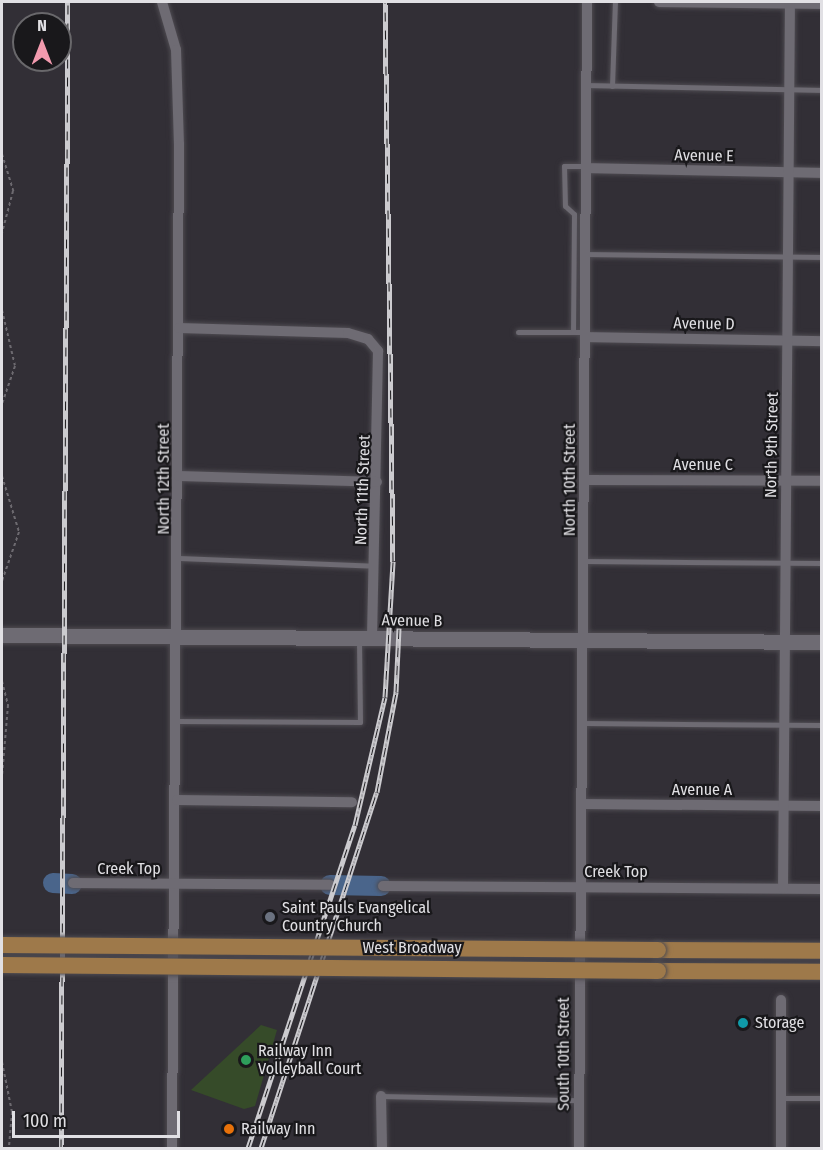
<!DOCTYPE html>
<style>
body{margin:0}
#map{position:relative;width:823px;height:1150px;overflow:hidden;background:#322f36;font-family:"Fira Sans Condensed",sans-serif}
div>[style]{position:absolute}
.green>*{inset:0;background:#364b29}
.river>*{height:20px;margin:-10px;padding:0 10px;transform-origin:10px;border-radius:10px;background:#4a658b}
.path>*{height:2px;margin-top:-1px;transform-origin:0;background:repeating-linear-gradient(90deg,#6d6a70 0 3px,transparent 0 6px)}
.roads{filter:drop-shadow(0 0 2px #4e4b51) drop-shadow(0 0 2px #4e4b51)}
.lane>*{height:5px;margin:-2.5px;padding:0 2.5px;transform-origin:2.5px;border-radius:2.5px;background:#6e6b73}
.street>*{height:10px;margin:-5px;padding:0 5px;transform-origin:5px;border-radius:5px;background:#6e6b73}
.secondary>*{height:15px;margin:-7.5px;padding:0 7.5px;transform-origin:7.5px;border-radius:7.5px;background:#6e6b73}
.primary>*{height:16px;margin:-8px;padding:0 8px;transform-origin:8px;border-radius:8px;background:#9e794a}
.rail>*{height:5px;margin-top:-2.5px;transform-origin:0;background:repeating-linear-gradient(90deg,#19181b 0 9px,#cccbcf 0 18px);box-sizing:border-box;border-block:2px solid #cccbcf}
.bridges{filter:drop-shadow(0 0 2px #4e4b51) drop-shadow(0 0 2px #4e4b51)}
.primary-bridge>*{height:16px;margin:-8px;padding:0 8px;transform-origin:8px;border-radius:8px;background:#9e794a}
.dots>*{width:16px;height:16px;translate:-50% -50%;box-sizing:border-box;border:3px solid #19181b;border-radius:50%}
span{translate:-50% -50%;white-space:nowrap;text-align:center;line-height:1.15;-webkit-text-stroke:4.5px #19181b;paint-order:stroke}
.street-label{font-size:16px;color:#e1e0e4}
.poi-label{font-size:16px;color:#e1e0e4}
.left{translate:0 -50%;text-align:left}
.frame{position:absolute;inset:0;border:3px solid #e1e0e4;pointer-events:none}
.north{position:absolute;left:12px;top:12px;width:60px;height:60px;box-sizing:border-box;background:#19181b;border:2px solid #69686b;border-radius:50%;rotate:0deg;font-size:16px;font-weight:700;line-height:24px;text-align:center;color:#e1e0e4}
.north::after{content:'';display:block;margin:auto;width:21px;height:27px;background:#f29aae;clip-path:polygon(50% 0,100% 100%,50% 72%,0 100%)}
.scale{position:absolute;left:12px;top:1111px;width:168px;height:27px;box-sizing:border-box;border:3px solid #e1e0e4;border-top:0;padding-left:8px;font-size:18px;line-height:21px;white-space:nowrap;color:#e1e0e4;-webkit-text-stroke:4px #19181b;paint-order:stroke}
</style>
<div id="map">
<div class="green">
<i style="clip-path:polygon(261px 1025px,277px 1030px,255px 1106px,244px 1109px,191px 1090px)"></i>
</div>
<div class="river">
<i style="left:53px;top:883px;width:19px;rotate:3deg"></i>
<i style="left:330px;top:885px;width:51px;rotate:1.1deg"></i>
</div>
<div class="path">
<i style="left:2px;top:154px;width:39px;rotate:73deg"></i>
<i style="left:13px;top:191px;width:43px;rotate:104.7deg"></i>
<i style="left:2px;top:310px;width:57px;rotate:76.9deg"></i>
<i style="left:15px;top:366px;width:40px;rotate:108.9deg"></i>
<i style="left:2px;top:476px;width:59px;rotate:73.1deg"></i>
<i style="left:19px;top:532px;width:52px;rotate:109.1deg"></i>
<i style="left:2px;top:681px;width:25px;rotate:76deg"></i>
<i style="left:8px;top:705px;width:71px;rotate:94.8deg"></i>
<i style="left:2px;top:1062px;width:51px;rotate:78.7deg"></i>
<i style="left:12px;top:1112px;width:36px;rotate:95deg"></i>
</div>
<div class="roads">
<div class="lane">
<i style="left:587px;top:85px;width:235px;rotate:1.2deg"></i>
<i style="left:612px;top:86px;width:84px;rotate:-88deg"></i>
<i style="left:586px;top:254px;width:236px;rotate:0.7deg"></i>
<i style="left:518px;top:332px;width:68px"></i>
<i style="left:573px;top:332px;width:118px;rotate:-89.5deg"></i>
<i style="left:574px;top:214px;width:12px;rotate:-138deg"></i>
<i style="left:565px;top:206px;width:40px;rotate:-91.4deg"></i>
<i style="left:564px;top:166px;width:23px"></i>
<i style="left:179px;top:558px;width:195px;rotate:2.3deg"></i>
<i style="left:584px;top:561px;width:238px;rotate:0.5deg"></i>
<i style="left:177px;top:721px;width:183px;rotate:0.3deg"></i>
<i style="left:360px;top:722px;width:82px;rotate:-90.7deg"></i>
<i style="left:583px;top:723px;width:239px;rotate:0.5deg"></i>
<i style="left:381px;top:1096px;width:198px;rotate:1.2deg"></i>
<i style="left:781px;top:1098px;width:41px"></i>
</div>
<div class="street">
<i style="left:162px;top:2px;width:50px;rotate:73.7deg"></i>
<i style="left:176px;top:50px;width:94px;rotate:88.2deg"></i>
<i style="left:179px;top:144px;width:1004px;rotate:90.4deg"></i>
<i style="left:659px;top:2px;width:163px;rotate:0.7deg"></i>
<i style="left:587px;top:168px;width:235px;rotate:1.2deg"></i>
<i style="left:179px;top:328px;width:169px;rotate:1.7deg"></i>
<i style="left:348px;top:333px;width:21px;rotate:17deg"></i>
<i style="left:368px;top:339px;width:16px;rotate:50deg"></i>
<i style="left:378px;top:351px;width:287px;rotate:91.2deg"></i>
<i style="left:586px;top:337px;width:236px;rotate:1deg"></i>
<i style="left:179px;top:476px;width:198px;rotate:1.7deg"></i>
<i style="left:585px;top:480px;width:237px;rotate:0.2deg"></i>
<i style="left:177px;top:800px;width:175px;rotate:0.7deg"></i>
<i style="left:582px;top:804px;width:240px;rotate:0.5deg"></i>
<i style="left:73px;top:883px;width:257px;rotate:0.4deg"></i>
<i style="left:383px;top:886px;width:439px;rotate:0.4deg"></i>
<i style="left:783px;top:888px;width:886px;rotate:-89.55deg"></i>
<i style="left:381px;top:1096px;width:52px;rotate:88.9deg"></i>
<i style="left:579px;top:1148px;width:1146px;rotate:-89.6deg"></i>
<i style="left:781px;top:1148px;width:148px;rotate:-90deg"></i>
</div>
<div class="secondary">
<i style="left:2px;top:635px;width:820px;rotate:0.49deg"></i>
</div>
<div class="primary">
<i style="left:658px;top:950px;width:164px;rotate:0.3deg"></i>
<i style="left:658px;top:971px;width:164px;rotate:0.3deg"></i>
</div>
</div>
<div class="rail">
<i style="left:61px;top:1148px;width:1146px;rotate:-89.65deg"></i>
<i style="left:248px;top:1148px;width:340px;rotate:-71.7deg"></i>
<i style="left:355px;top:825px;width:131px;rotate:-76.8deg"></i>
<i style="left:385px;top:697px;width:136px;rotate:-86.6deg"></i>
<i style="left:393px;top:561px;width:559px;rotate:-90.82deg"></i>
<i style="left:261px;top:1148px;width:374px;rotate:-72deg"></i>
<i style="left:377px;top:792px;width:102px;rotate:-79.2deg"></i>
<i style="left:396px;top:692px;width:64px;rotate:-87.3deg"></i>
</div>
<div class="bridges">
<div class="primary-bridge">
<i style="left:2px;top:945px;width:656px;rotate:0.44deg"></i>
<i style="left:2px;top:965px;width:656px;rotate:0.52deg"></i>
</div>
</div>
<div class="dots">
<i style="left:270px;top:917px;background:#6b7280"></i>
<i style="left:743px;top:1023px;background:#0f9aa8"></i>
<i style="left:246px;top:1060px;background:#2e9e5b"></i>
<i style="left:229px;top:1129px;background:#e8710a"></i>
</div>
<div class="street-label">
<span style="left:704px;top:156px;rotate:1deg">Avenue E</span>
<span style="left:704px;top:324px;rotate:1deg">Avenue D</span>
<span style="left:772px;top:445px;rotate:-89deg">North 9th Street</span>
<span style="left:703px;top:465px">Avenue C</span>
<span style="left:164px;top:479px;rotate:-90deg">North 12th Street</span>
<span style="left:570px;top:480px;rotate:-90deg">North 10th Street</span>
<span style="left:363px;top:490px;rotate:-88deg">North 11th Street</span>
<span style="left:412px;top:621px;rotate:1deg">Avenue B</span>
<span style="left:702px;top:790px">Avenue A</span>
<span style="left:129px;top:869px">Creek Top</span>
<span style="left:616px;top:872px">Creek Top</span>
<span style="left:412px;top:948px">West Broadway</span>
<span style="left:564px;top:1054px;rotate:-90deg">South 10th Street</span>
</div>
<div class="poi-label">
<span class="left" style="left:282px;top:917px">Saint Pauls Evangelical<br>Country Church</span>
<span class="left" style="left:755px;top:1023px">Storage</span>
<span class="left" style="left:258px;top:1060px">Railway Inn<br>Volleyball Court</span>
<span class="left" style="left:241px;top:1129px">Railway Inn</span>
</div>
<div class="frame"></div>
<div class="north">N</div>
<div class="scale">100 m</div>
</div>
